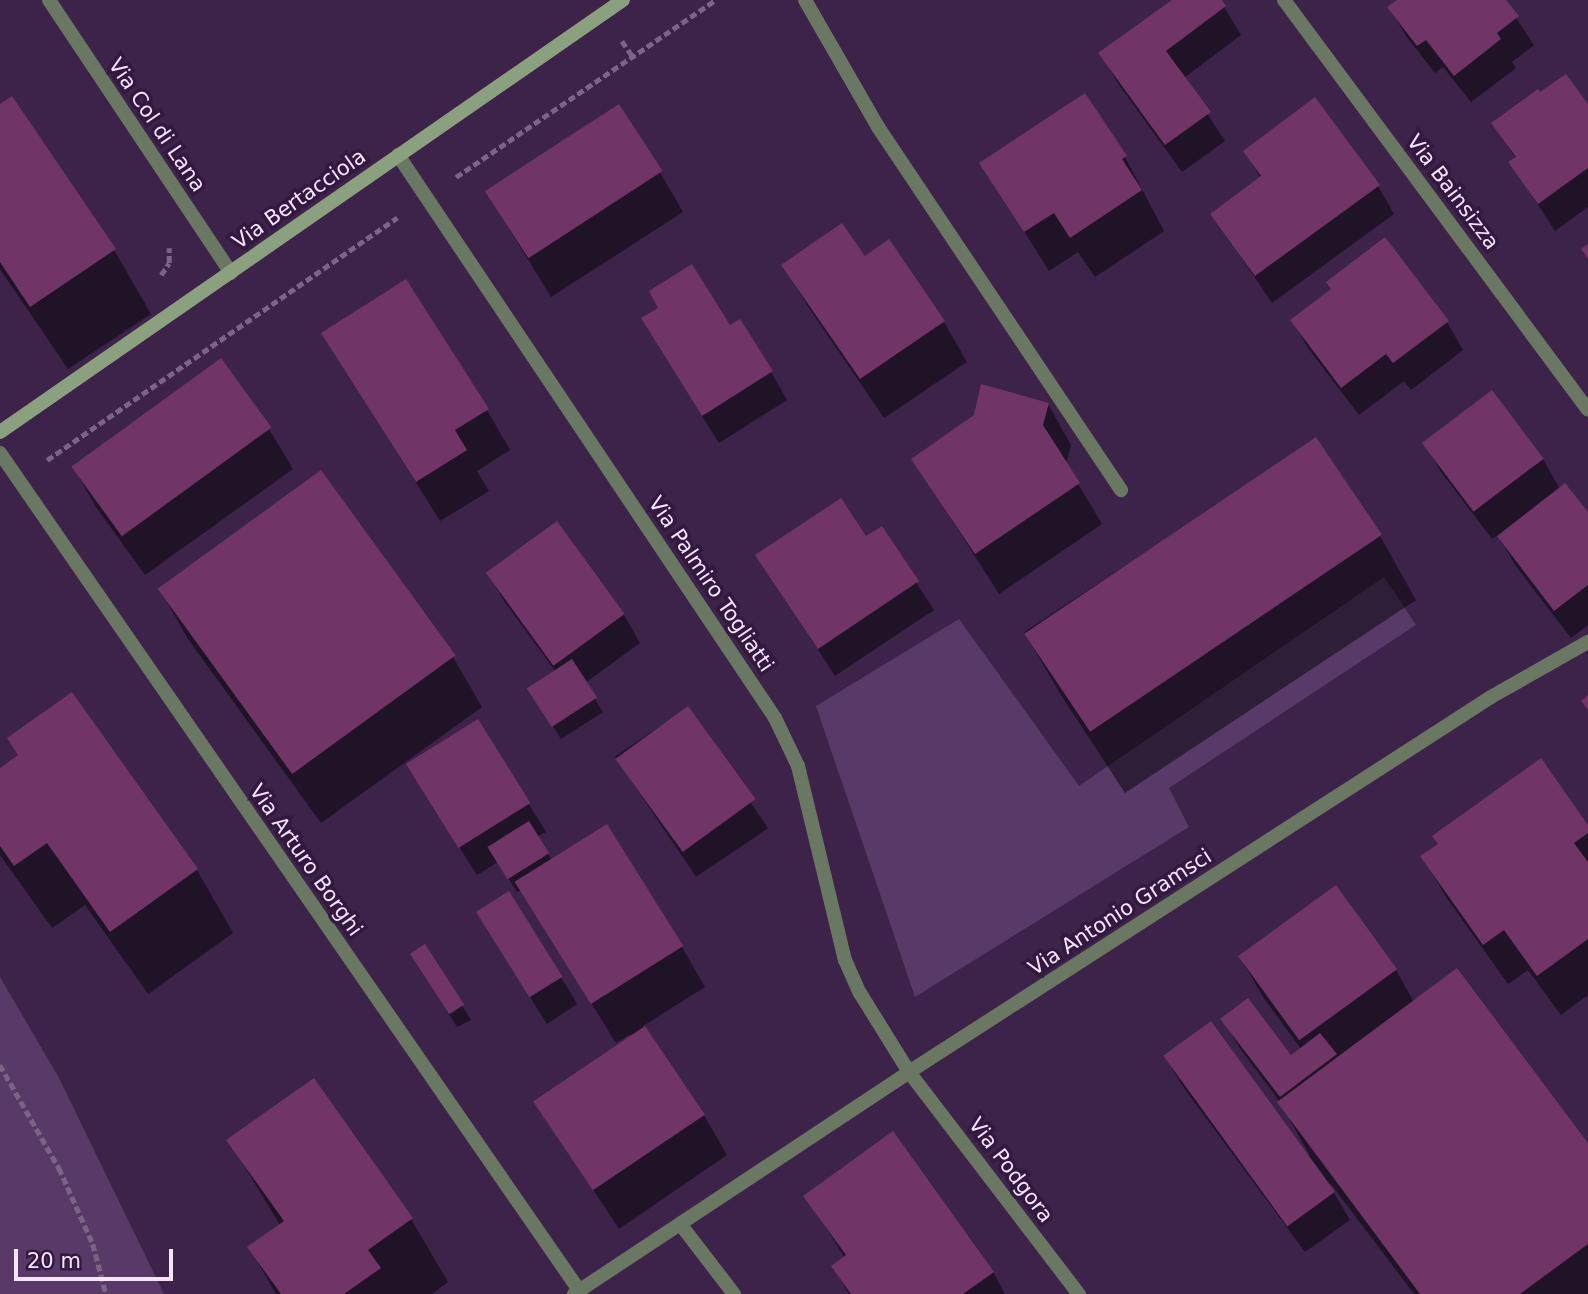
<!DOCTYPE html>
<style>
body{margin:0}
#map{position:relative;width:1588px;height:1294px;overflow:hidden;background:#3d224a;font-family:"DejaVu Sans",sans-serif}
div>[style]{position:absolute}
.green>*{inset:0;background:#593968}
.shadow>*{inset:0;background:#0007;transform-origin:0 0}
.building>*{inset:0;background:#713466;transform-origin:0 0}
.path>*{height:4.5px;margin-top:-2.25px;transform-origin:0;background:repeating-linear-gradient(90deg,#7c6487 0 7px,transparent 0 10.5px)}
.lane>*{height:14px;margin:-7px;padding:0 7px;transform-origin:7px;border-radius:7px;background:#6a7763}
.street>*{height:14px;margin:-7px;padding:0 7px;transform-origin:7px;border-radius:7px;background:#6a7763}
.secondary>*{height:14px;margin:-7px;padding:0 7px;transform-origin:7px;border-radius:7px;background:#8ba07f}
span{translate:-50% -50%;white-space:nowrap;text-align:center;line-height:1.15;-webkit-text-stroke:7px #33183f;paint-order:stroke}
.street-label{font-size:21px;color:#f6e5ff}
.scale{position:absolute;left:14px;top:1249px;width:159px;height:32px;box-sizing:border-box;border:4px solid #f6e5ff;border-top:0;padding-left:9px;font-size:21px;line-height:24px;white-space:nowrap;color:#f6e5ff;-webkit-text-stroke:5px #33183f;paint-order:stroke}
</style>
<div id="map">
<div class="green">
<i style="clip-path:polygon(1384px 577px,1416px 625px,1169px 788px,1189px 827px,915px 997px,816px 706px,959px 619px,1079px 786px)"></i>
<i style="clip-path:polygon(0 977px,59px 1078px,164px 1294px,0 1294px)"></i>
</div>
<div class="shadow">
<i style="clip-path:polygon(1175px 0,1220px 0,1241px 35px,1184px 78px,1225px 141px,1182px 172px,1117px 82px,1101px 54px)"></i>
<i style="clip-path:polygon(1400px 0,1504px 0,1534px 45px,1512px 62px,1516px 68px,1471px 102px,1443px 67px,1435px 73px,1406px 36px,1390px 8px)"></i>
<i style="clip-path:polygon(1084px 95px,1125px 157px,1164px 231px,1095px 277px,1078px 252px,1049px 271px,981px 163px)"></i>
<i style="clip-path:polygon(11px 99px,114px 250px,151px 314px,68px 369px,0 269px,0 106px)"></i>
<i style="clip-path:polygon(1588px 107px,1588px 207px,1555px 231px,1511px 163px,1516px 159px,1493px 123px)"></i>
<i style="clip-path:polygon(1245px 151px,1378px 186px,1394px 214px,1272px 303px,1212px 214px,1261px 179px)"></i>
<i style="clip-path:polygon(660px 172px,683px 212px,551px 297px,486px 191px)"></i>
<i style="clip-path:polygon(864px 258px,944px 322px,967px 362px,884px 418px,807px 305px,783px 265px)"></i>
<i style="clip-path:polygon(1292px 320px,1447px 322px,1463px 350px,1411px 390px,1404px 381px,1359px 415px,1308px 348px)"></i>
<i style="clip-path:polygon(729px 327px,771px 372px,787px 400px,719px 443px,659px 347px)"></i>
<i style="clip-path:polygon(323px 334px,487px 410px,510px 450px,477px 471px,489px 491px,440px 521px)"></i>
<i style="clip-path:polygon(1491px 393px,1543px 459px,1560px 489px,1588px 515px,1588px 625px,1571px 638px,1515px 565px,1498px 535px,1492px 539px,1441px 472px,1425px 444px)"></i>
<i style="clip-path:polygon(1048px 404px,1071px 445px,1066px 464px,1102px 524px,999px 594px,913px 459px)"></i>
<i style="clip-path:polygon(269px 429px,293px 469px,145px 575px,96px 507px,73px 467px)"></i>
<i style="clip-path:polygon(1316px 440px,1380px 536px,1416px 600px,1125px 793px,1061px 695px,1024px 632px)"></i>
<i style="clip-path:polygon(557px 524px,624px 615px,640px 643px,585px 683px,603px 712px,561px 739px,537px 702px,556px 672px,504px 601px,488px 573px)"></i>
<i style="clip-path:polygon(881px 528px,934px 610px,835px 676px,758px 556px,866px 538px)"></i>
<i style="clip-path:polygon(159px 588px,453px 657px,482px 707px,321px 823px,188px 639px)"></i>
<i style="left:687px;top:708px;width:145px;height:87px;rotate:56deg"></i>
<i style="clip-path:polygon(477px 721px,546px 832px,537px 837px,552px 861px,682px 947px,705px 987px,643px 1026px,704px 1115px,727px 1155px,619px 1229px,536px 1103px,633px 1037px,631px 1034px,616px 1043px,521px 890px,517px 892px,498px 862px,477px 875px,425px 793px)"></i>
<i style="clip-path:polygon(0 770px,197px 870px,233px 933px,148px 994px,85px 905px,52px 928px,0 855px)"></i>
<i style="clip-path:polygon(1588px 828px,1588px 995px,1561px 1015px,1528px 970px,1508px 984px,1446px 897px,1423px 857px)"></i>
<i style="clip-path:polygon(494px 940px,561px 977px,577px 1004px,547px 1024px)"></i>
<i style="clip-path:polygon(425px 947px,471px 1020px,457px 1027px,420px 969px)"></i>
<i style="clip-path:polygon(1240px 957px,1396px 970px,1414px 1002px,1588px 1146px,1588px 1294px,1414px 1294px,1331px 1184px,1329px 1185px,1350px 1220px,1305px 1252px,1181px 1084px,1165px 1056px,1310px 1156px,1280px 1102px,1239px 1047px,1223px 1019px,1290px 1058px,1301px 1049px,1263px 997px)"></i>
<i style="clip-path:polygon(229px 1141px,411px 1219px,448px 1282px,432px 1294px,276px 1294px,249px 1247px,280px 1225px)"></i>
<i style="clip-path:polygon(806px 1196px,993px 1272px,1005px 1294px,849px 1294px,833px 1266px,845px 1258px)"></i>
</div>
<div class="building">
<i style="clip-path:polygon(1172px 0,1222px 0,1226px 6px,1166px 51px,1211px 112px,1165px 145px,1098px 53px)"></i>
<i style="clip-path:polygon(1397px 0,1506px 0,1519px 16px,1497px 33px,1501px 39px,1454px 76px,1426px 40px,1417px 46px,1387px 7px)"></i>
<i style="clip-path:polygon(1566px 74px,1588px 104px,1588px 168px,1538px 204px,1508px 162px,1516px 157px,1491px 123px,1538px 89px,1540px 92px)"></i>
<i style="clip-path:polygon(1085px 93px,1127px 156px,1122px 159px,1142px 190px,1070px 238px,1054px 213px,1024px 232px,979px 163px)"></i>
<i style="clip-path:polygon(12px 96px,116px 249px,30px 307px,0 262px,0 104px)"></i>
<i style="clip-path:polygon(1315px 97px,1380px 185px,1255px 276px,1210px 214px,1261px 176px,1243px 151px)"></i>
<i style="left:619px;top:104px;width:80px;height:160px;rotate:57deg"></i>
<i style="clip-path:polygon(842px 223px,865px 256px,889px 239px,945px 321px,860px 379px,781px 265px)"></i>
<i style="clip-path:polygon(1385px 237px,1449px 321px,1393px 363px,1386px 354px,1341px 388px,1290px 320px,1331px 289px,1326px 282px)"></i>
<i style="clip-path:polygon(1588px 244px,1588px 259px,1581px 249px)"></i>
<i style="clip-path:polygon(692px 264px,730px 325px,740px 319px,773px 371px,702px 416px,641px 318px,658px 308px,649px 291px)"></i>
<i style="clip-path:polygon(406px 279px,489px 409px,455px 430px,467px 450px,416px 482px,321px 333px)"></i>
<i style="left:221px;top:358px;width:86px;height:185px;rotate:54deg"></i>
<i style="clip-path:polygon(981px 384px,1049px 403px,1043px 425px,1080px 483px,975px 554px,911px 459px,974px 415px)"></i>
<i style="left:1492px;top:390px;width:86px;height:88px;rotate:53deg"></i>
<i style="left:1316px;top:437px;width:118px;height:352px;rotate:56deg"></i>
<i style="left:321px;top:470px;width:229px;height:202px;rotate:54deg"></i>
<i style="clip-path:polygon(1565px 483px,1588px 512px,1588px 585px,1554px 611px,1497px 536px)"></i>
<i style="clip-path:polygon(841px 498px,866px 536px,882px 526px,919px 581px,818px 649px,755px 555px)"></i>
<i style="left:557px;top:521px;width:115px;height:88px;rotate:54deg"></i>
<i style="left:572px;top:659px;width:46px;height:54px;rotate:57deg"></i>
<i style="clip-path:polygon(72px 692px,198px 869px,110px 932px,47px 843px,14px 866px,0 846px,0 768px,18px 755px,7px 738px)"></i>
<i style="clip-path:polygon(1588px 695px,1588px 710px,1581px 701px)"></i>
<i style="left:688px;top:706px;width:115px;height:90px;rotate:54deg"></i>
<i style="left:478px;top:719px;width:99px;height:85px;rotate:58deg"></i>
<i style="clip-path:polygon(1541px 758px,1588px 825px,1588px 833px,1574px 843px,1588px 862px,1588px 939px,1537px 976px,1504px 930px,1483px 945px,1420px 856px,1438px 844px,1432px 836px)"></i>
<i style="left:529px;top:821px;width:38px;height:49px;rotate:58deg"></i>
<i style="left:607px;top:824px;width:144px;height:109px;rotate:58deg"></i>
<i style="left:1336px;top:885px;width:104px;height:121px;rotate:54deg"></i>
<i style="left:509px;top:891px;width:101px;height:39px;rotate:58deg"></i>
<i style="left:425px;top:944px;width:72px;height:18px;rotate:57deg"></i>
<i style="clip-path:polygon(1457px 968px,1588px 1143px,1588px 1244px,1520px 1294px,1420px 1294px,1277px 1102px)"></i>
<i style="clip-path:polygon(1248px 998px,1291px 1055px,1320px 1033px,1337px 1054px,1280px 1097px,1220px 1019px)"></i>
<i style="left:1211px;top:1021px;width:211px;height:59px;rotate:54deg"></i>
<i style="left:645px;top:1026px;width:107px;height:135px;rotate:56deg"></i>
<i style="clip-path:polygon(314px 1078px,413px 1218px,368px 1250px,381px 1268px,344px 1294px,281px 1294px,247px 1247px,284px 1221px,226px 1140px)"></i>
<i style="clip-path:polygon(893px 1131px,994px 1272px,963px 1294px,851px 1294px,831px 1266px,846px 1255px,803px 1196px)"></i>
</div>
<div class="path">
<i style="left:622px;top:41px;width:21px;rotate:55deg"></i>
<i style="left:456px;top:177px;width:314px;rotate:-34.3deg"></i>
<i style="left:161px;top:275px;width:14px;rotate:-56deg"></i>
<i style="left:169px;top:263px;width:15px;rotate:-90deg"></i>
<i style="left:47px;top:460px;width:426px;rotate:-34.7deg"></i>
<i style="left:0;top:1065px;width:119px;rotate:60.2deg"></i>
<i style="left:59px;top:1168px;width:83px;rotate:65.9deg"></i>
<i style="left:93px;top:1244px;width:52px;rotate:75.4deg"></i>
</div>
<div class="lane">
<i style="left:805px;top:0;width:146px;rotate:60.1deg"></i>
<i style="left:878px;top:127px;width:437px;rotate:56.2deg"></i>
<i style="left:681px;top:1225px;width:87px;rotate:52.5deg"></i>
</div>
<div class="street">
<i style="left:49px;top:0;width:328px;rotate:56.3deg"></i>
<i style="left:1284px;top:0;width:510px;rotate:53.44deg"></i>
<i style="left:398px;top:155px;width:678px;rotate:56.19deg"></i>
<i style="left:775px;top:718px;width:53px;rotate:64.4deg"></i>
<i style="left:798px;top:766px;width:200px;rotate:76.4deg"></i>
<i style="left:845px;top:960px;width:36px;rotate:66deg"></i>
<i style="left:860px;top:993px;width:93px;rotate:58.2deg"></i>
<i style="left:909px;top:1072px;width:280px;rotate:52.6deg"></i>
<i style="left:0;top:453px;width:1018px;rotate:55.33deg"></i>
<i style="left:574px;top:1294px;width:402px;rotate:-33.5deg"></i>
<i style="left:909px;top:1072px;width:692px;rotate:-32.79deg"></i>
<i style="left:1491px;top:697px;width:112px;rotate:-29.6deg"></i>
</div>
<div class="secondary">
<i style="left:0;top:432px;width:758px;rotate:-34.74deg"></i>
</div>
<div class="street-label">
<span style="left:157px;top:125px;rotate:56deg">Via Col di Lana</span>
<span style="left:1453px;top:192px;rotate:53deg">Via Bainsizza</span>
<span style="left:299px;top:199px;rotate:-35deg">Via Bertacciola</span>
<span style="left:711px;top:584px;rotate:56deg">Via Palmiro Togliatti</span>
<span style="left:306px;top:860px;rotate:55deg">Via Arturo Borghi</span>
<span style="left:1120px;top:912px;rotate:-33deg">Via Antonio Gramsci</span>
<span style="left:1011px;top:1170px;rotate:53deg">Via Podgora</span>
</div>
<div class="scale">20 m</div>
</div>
